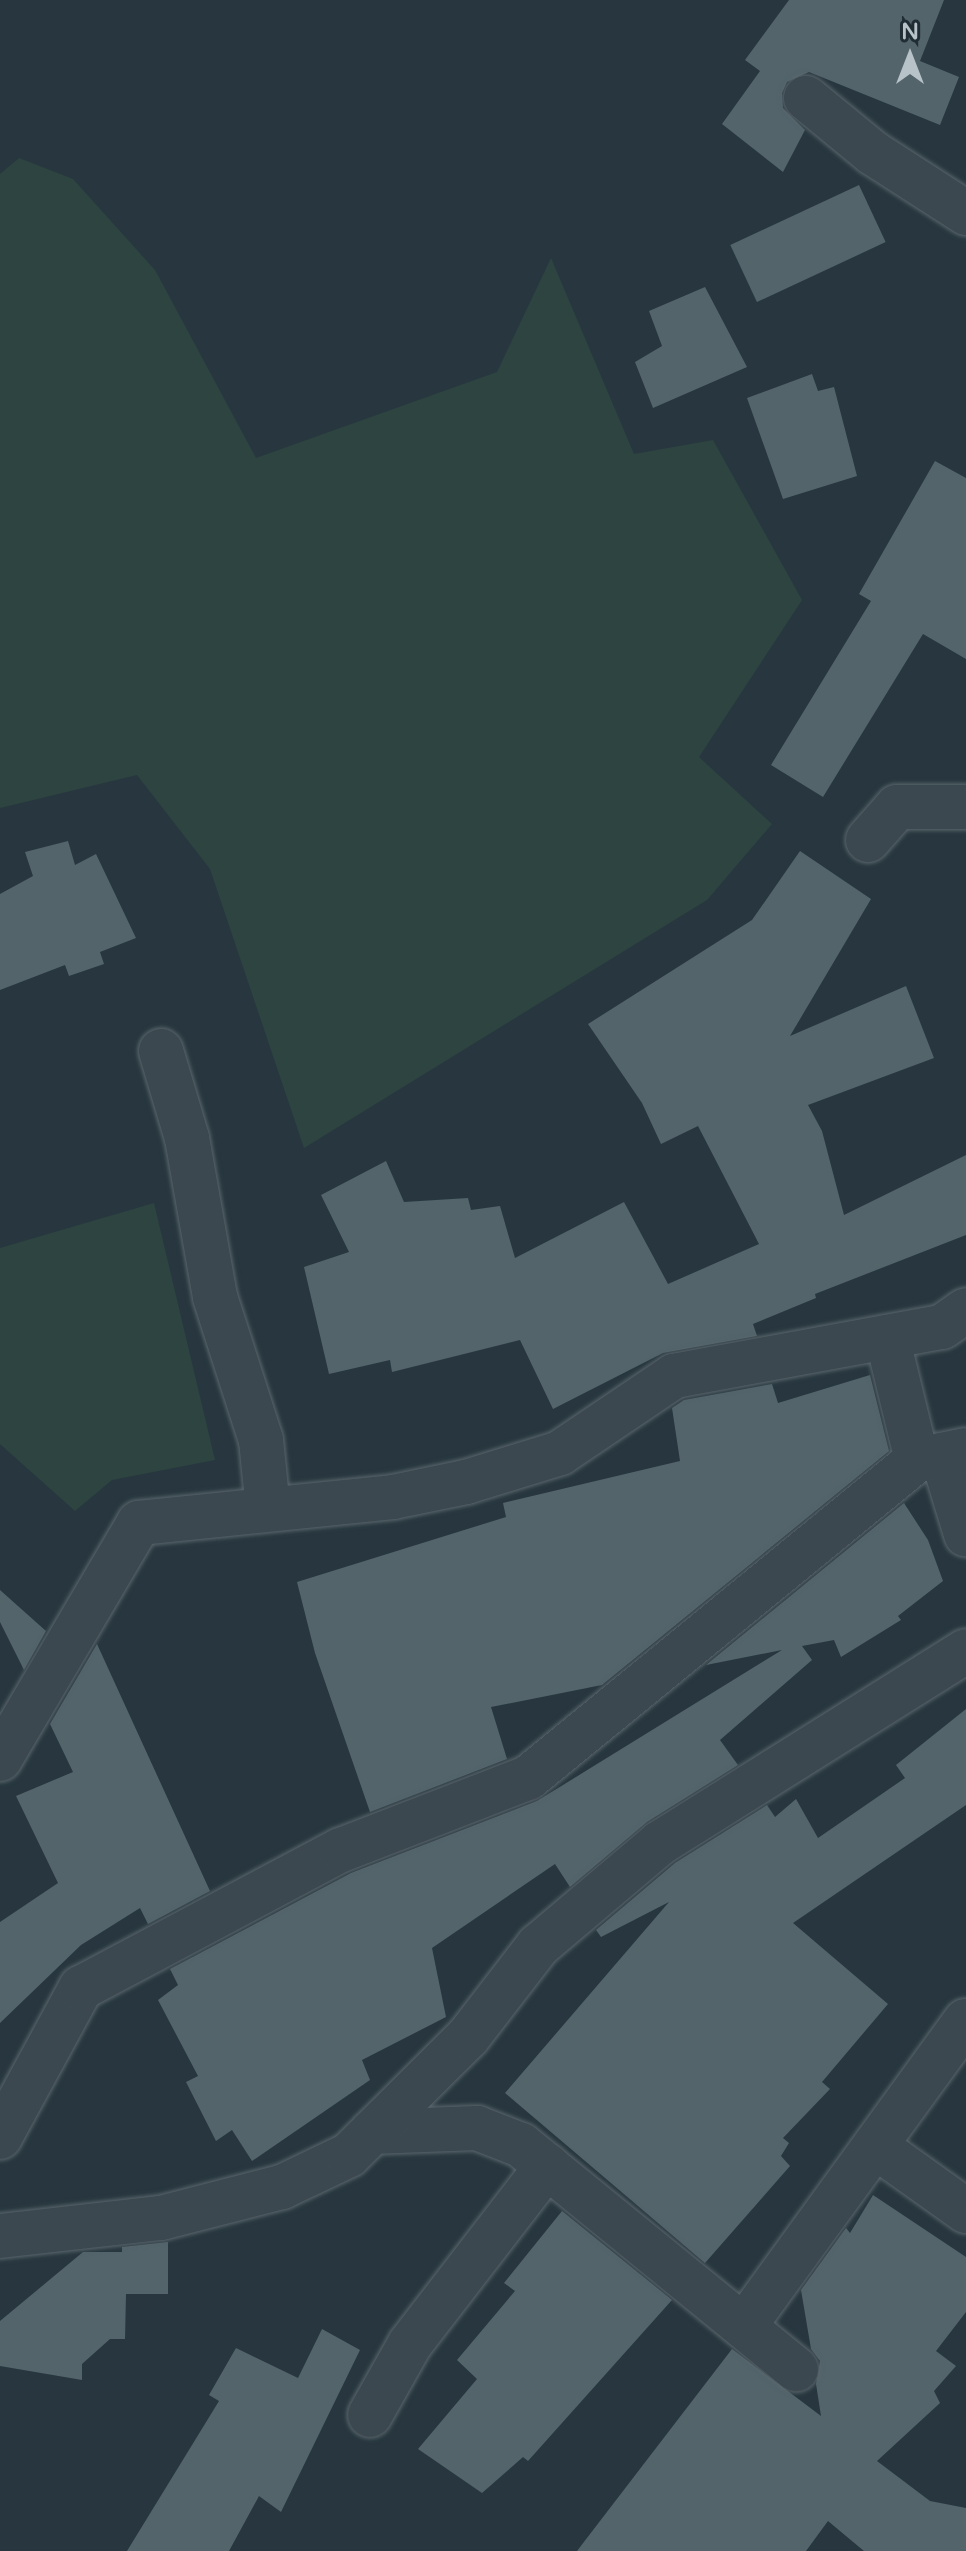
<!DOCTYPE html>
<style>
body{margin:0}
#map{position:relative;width:966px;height:2551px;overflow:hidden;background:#28373f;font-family:"Varela Round",sans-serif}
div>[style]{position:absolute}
.green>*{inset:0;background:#2d4440}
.building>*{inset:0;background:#53646b;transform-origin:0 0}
.roads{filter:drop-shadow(0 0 2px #5a666c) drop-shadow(0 0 2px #5a666c)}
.minor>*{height:44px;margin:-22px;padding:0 22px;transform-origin:22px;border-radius:22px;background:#3c484f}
span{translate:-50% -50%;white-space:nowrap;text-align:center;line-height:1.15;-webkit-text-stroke:7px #212d34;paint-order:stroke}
.north{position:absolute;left:870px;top:16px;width:80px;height:80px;-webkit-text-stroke:6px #212d34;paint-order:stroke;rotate:0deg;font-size:22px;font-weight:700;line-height:32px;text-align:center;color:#b8c3c9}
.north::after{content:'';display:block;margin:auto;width:28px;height:36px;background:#b8c3c9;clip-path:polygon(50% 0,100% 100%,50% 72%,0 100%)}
</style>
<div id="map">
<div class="green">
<i style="clip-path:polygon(19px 158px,73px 179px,155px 270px,256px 458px,497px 372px,551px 258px,634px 454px,713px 440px,802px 600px,699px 757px,772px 824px,707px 900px,304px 1148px,210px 869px,137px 775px,0 808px,0 174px)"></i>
<i style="clip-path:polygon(154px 1203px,215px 1460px,112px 1480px,75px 1511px,0 1444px,0 1248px)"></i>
</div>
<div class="building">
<i style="clip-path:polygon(789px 0,944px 0,920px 61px,959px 77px,940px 125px,809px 72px,787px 82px,782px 93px,783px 108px,805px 130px,783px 172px,722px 124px,760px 71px,745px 60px)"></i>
<i style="left:859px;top:185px;width:63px;height:142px;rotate:65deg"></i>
<i style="clip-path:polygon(705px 287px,747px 367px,653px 408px,635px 362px,662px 346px,649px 311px)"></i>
<i style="clip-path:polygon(812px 374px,818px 391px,834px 387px,857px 476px,783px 499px,747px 398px)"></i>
<i style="clip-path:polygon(935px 461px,966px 478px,966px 659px,923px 634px,823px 797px,771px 765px,871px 601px,859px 594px)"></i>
<i style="clip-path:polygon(68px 841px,75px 865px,96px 854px,136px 938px,100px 952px,104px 964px,69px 976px,65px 965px,0 990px,0 894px,33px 876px,25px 852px)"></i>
<i style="clip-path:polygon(800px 851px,871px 899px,790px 1036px,906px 986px,934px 1058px,808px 1105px,822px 1131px,844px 1215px,966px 1155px,966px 1235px,815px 1294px,816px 1298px,753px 1324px,757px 1336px,663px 1353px,553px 1409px,520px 1340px,392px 1372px,390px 1360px,329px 1374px,304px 1267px,349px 1252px,321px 1195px,386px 1161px,404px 1202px,468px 1198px,471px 1210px,500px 1206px,515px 1258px,624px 1202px,668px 1284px,759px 1244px,698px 1126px,661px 1144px,642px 1103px,588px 1024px,752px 920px)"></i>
<i style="clip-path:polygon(870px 1375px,889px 1451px,602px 1685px,491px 1707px,507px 1759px,370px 1812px,315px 1653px,297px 1582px,506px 1517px,503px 1503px,680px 1461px,672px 1408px,684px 1400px,772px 1384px,778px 1403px)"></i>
<i style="clip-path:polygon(904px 1503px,928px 1540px,943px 1581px,898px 1616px,901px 1620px,841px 1657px,834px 1640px,802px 1646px,812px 1660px,720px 1740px,738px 1765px,647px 1822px,570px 1887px,555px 1864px,432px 1948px,446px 2017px,362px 2060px,370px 2080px,252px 2161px,232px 2130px,216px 2141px,186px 2082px,198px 2076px,158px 2000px,178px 1985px,170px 1969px,351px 1873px,537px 1801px,782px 1650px,706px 1665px)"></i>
<i style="clip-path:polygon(0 1590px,46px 1631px,24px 1670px,0 1622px)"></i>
<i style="clip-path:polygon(97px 1644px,210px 1891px,148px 1924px,140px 1908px,81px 1945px,0 2023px,0 1922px,58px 1883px,16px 1796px,73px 1772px,50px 1724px)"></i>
<i style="clip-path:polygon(966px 1709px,966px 1805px,793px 1923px,888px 2004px,822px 2082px,830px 2089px,783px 2138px,789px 2143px,781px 2156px,790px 2166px,705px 2263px,505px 2093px,669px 1902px,601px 1937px,596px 1930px,675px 1863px,767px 1805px,775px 1817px,796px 1799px,818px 1838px,905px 1778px,896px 1765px)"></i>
<i style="clip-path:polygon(873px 2195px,966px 2257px,966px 2312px,936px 2351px,956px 2366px,934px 2391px,940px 2403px,877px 2461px,930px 2501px,966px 2508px,966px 2551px,864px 2551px,828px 2521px,806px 2551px,577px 2551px,732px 2349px,821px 2416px,816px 2384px,820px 2361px,811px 2349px,801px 2290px,846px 2228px,850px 2233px)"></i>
<i style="clip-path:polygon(562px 2211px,672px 2300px,528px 2461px,523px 2457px,482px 2493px,418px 2449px,477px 2379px,457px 2360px,515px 2291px,504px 2283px)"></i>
<i style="clip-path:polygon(168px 2242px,168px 2294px,126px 2294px,125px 2339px,110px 2339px,82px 2364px,82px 2380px,0 2366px,0 2321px,83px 2252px,122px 2252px,122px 2247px)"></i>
<i style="clip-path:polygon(322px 2329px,360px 2350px,281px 2512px,259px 2496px,229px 2551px,127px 2551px,219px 2401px,209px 2395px,236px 2348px,298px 2378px)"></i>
</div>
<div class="roads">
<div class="minor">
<i style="left:806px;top:98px;width:87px;rotate:39.4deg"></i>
<i style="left:873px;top:153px;width:111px;rotate:32.8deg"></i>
<i style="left:868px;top:840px;width:44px;rotate:-48.7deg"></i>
<i style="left:897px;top:807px;width:69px"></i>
<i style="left:161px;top:1051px;width:91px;rotate:73.4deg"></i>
<i style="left:187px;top:1138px;width:161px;rotate:80deg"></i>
<i style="left:215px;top:1297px;width:150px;rotate:72.2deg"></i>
<i style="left:261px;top:1440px;width:69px;rotate:84.2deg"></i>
<i style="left:887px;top:1337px;width:127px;rotate:76.3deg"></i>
<i style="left:942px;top:1455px;width:83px;rotate:73.1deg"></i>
<i style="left:0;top:1759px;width:274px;rotate:-59.5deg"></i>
<i style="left:139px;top:1523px;width:255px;rotate:-5.8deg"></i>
<i style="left:393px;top:1497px;width:75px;rotate:-11.6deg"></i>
<i style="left:466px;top:1482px;width:98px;rotate:-17.1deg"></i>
<i style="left:560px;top:1453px;width:138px;rotate:-34deg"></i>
<i style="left:674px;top:1376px;width:272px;rotate:-10.4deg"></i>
<i style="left:942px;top:1327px;width:29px;rotate:-35deg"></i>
<i style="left:372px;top:2132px;width:105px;rotate:-2.2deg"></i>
<i style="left:477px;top:2128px;width:47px;rotate:21.1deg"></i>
<i style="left:521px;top:2145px;width:355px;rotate:39.2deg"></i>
<i style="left:0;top:2137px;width:170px;rotate:-61.5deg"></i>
<i style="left:81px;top:1988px;width:294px;rotate:-28deg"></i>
<i style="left:341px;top:1850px;width:200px;rotate:-21.1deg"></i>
<i style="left:528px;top:1778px;width:502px;rotate:-39.27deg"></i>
<i style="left:917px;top:1460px;width:50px;rotate:-11.5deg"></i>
<i style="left:875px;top:2146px;width:112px;rotate:35.5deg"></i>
<i style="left:0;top:2236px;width:162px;rotate:-6.4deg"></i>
<i style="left:161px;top:2218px;width:125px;rotate:-14.4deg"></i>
<i style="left:282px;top:2187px;width:74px;rotate:-25.5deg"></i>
<i style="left:349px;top:2155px;width:168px;rotate:-44.8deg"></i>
<i style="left:468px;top:2037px;width:115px;rotate:-52.4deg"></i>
<i style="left:538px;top:1946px;width:160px;rotate:-40.2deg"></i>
<i style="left:660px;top:1843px;width:361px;rotate:-32.1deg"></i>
<i style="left:744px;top:2326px;width:377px;rotate:-54deg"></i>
<i style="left:370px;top:2415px;width:81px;rotate:-60.6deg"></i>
<i style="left:410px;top:2344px;width:225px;rotate:-52.4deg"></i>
</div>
</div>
<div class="north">N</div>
</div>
